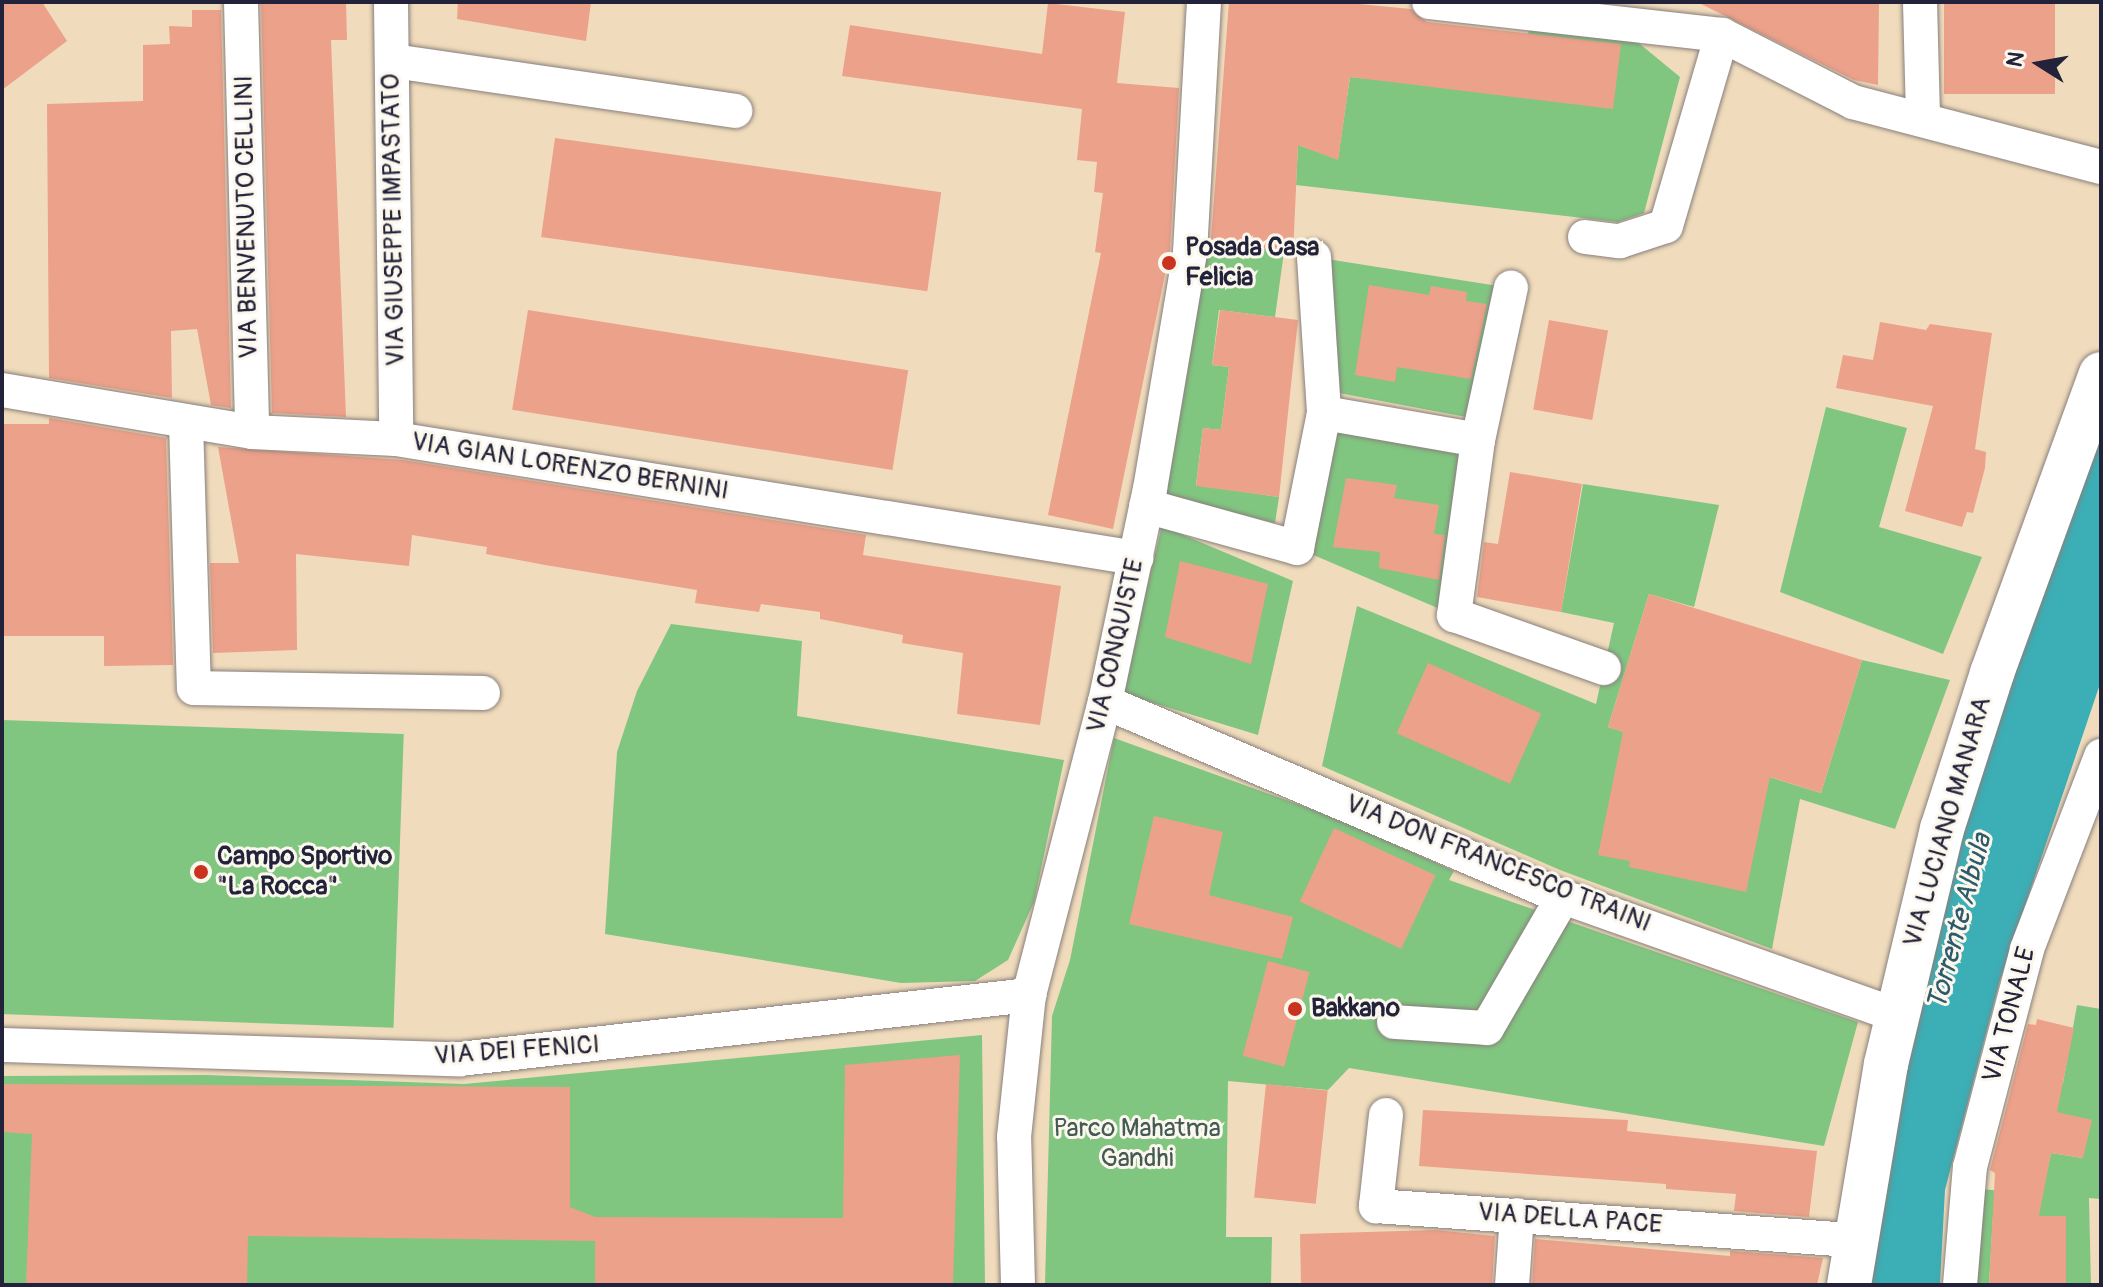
<!DOCTYPE html>
<style>
body{margin:0}
#map{position:relative;width:2103px;height:1287px;overflow:hidden;background:#f0dcbc;font-family:Pangolin,sans-serif}
div>[style]{position:absolute}
.green>*{inset:0;background:#80c681;transform-origin:0 0}
.water>*{inset:0;background:#3caeb5}
.building>*{inset:0;background:#eca18a;transform-origin:0 0}
.roads{filter:drop-shadow(0 0 2px #897f7c) drop-shadow(0 0 2px #897f7c)}
.minor>*{height:34px;margin:-17px;padding:0 17px;transform-origin:17px;border-radius:17px;background:#fff}
.secondary>*{height:44px;margin:-22px;padding:0 22px;transform-origin:22px;border-radius:22px;background:#fff}
.dots>*{width:22px;height:22px;translate:-50% -50%;box-sizing:border-box;border:4px solid #fbf7ec;border-radius:50%}
span{translate:-50% -50%;white-space:nowrap;text-align:center;line-height:1.15;-webkit-text-stroke:6px #fbf7ec;paint-order:stroke}
.street-label{font-size:26px;color:#22223b}
.poi-label{font-size:26px;color:#22223b;font-weight:700}
.left{translate:0 -50%;text-align:left}
.park-label{font-size:26px;color:#435b54}
.water-label{font-size:28px;color:#2c5a6c;font-style:italic}
.frame{position:absolute;inset:0;border:4px solid #22223b;pointer-events:none}
.north{position:absolute;left:1999px;top:24px;width:80px;height:80px;-webkit-text-stroke:6px #fbf7ec;paint-order:stroke;rotate:281deg;font-size:22px;font-weight:700;line-height:32px;text-align:center;color:#22223b}
.north::after{content:'';display:block;margin:auto;width:28px;height:36px;background:#22223b;clip-path:polygon(50% 0,100% 100%,50% 72%,0 100%)}
</style>
<div id="map">
<div class="green">
<i style="clip-path:polygon(1529px 27px,1629px 35px,1680px 77px,1644px 213px,1618px 222px,1296px 185px,1298px 145px,1338px 159px,1350px 77px,1521px 94px)"></i>
<i style="clip-path:polygon(1208px 238px,1284px 252px,1275px 317px,1219px 310px,1212px 365px,1229px 367px,1221px 430px,1203px 428px,1196px 485px,1279px 497px,1275px 523px,1162px 494px)"></i>
<i style="clip-path:polygon(1314px 257px,1511px 288px,1482px 420px,1323px 390px)"></i>
<i style="clip-path:polygon(1826px 407px,1907px 428px,1879px 527px,1982px 557px,1943px 654px,1780px 592px)"></i>
<i style="clip-path:polygon(1324px 413px,1478px 440px,1454px 615px,1297px 548px)"></i>
<i style="clip-path:polygon(1583px 484px,1719px 505px,1694px 607px,1649px 594px,1608px 727px,1821px 793px,1862px 660px,1950px 680px,1895px 829px,1800px 799px,1772px 949px,1560px 870px,1322px 766px,1357px 606px,1596px 704px,1614px 623px,1561px 612px)"></i>
<i style="clip-path:polygon(1162px 526px,1293px 581px,1258px 735px,1121px 693px)"></i>
<i style="clip-path:polygon(671px 624px,802px 641px,797px 716px,1064px 760px,1034px 902px,1008px 960px,975px 981px,901px 983px,605px 934px,617px 752px,637px 691px)"></i>
<i style="left:2px;top:720px;width:402px;height:294px;rotate:2deg"></i>
<i style="clip-path:polygon(1114px 738px,1336px 818px,1454px 871px,1449px 880px,1858px 1022px,1824px 1146px,1349px 1068px,1328px 1090px,1228px 1081px,1226px 1237px,1272px 1237px,1271px 1285px,1045px 1285px,1052px 1016px,1070px 960px)"></i>
<i style="clip-path:polygon(2077px 1005px,2101px 1009px,2101px 1199px,2089px 1198px,2091px 1285px,2066px 1285px,2066px 1216px,1993px 1216px,1989px 1285px,1976px 1285px,1979px 1189px,2042px 1194px,2051px 1153px,2083px 1158px,2046px 1110px,2063px 1083px)"></i>
<i style="clip-path:polygon(982px 1035px,985px 1285px,2px 1285px,2px 1076px,206px 1075px,464px 1084px)"></i>
</div>
<div class="water">
<i style="clip-path:polygon(2101px 432px,2101px 681px,2000px 980px,1945px 1190px,1940px 1285px,1866px 1285px,1955px 820px)"></i>
</div>
<div class="building">
<i style="clip-path:polygon(2px 2px,42px 2px,67px 41px,2px 90px)"></i>
<i style="clip-path:polygon(261px 2px,346px 2px,347px 40px,331px 40px,346px 417px,272px 413px)"></i>
<i style="clip-path:polygon(458px 2px,591px 2px,586px 41px,457px 19px)"></i>
<i style="clip-path:polygon(1229px 2px,1338px 2px,1411px 9px,1427px 22px,1621px 44px,1613px 109px,1350px 77px,1338px 160px,1298px 145px,1293px 254px,1211px 239px)"></i>
<i style="clip-path:polygon(1697px 2px,1879px 2px,1878px 85px,1854px 80px)"></i>
<i style="left:1944px;top:2px;width:111px;height:92px"></i>
<i style="clip-path:polygon(1048px 3px,1125px 12px,1117px 83px,1179px 88px,1170px 250px,1113px 529px,1048px 515px,1101px 253px,1095px 252px,1103px 193px,1094px 192px,1097px 162px,1077px 160px,1082px 109px,842px 76px,850px 25px,1042px 54px)"></i>
<i style="clip-path:polygon(192px 10px,221px 10px,231px 408px,211px 405px,197px 329px,171px 331px,172px 398px,49px 378px,47px 104px,143px 101px,143px 45px,170px 44px,169px 26px,192px 27px)"></i>
<i style="left:555px;top:138px;width:390px;height:100px;rotate:8deg"></i>
<i style="clip-path:polygon(1369px 285px,1429px 295px,1431px 286px,1467px 292px,1466px 301px,1487px 304px,1471px 379px,1397px 367px,1395px 382px,1355px 375px)"></i>
<i style="left:528px;top:310px;width:385px;height:101px;rotate:9deg"></i>
<i style="clip-path:polygon(1220px 310px,1298px 320px,1279px 497px,1196px 486px,1203px 428px,1221px 430px,1229px 367px,1212px 365px)"></i>
<i style="left:1549px;top:320px;width:60px;height:91px;rotate:10deg"></i>
<i style="clip-path:polygon(1880px 322px,1926px 330px,1930px 324px,1992px 333px,1975px 449px,1986px 452px,1985px 468px,1973px 513px,1967px 512px,1962px 527px,1905px 511px,1933px 406px,1836px 388px,1843px 355px,1873px 360px)"></i>
<i style="clip-path:polygon(49px 418px,166px 438px,173px 665px,104px 666px,104px 636px,2px 636px,3px 424px,49px 424px)"></i>
<i style="clip-path:polygon(218px 447px,403px 460px,866px 535px,863px 555px,1061px 586px,1040px 725px,957px 714px,963px 653px,902px 643px,903px 635px,820px 619px,820px 612px,761px 604px,759px 612px,695px 603px,697px 590px,545px 565px,486px 554px,487px 547px,412px 535px,409px 566px,296px 554px,297px 650px,213px 653px,210px 563px,239px 563px)"></i>
<i style="clip-path:polygon(1510px 472px,1582px 484px,1561px 612px,1477px 597px,1484px 542px,1498px 544px)"></i>
<i style="clip-path:polygon(1346px 478px,1397px 485px,1394px 498px,1439px 505px,1434px 534px,1445px 535px,1439px 580px,1379px 568px,1380px 552px,1333px 547px)"></i>
<i style="clip-path:polygon(1180px 561px,1268px 584px,1251px 664px,1165px 637px)"></i>
<i style="clip-path:polygon(1649px 594px,1862px 660px,1821px 793px,1770px 777px,1746px 892px,1629px 867px,1630px 861px,1598px 855px,1623px 732px,1608px 727px)"></i>
<i style="left:1428px;top:663px;width:124px;height:77px;rotate:24deg"></i>
<i style="clip-path:polygon(1154px 816px,1223px 832px,1209px 895px,1293px 917px,1282px 959px,1129px 924px)"></i>
<i style="left:1334px;top:828px;width:112px;height:81px;rotate:25deg"></i>
<i style="left:1268px;top:961px;width:43px;height:98px;rotate:15deg"></i>
<i style="clip-path:polygon(2037px 1019px,2074px 1028px,2057px 1112px,2092px 1120px,2083px 1158px,2051px 1153px,2039px 1216px,2066px 1216px,2066px 1285px,1989px 1285px,1995px 1173px,1990px 1170px,2028px 1024px,2036px 1025px)"></i>
<i style="clip-path:polygon(960px 1055px,953px 1285px,595px 1285px,595px 1241px,248px 1236px,247px 1285px,26px 1285px,32px 1134px,2px 1132px,2px 1084px,570px 1087px,570px 1207px,595px 1217px,843px 1218px,845px 1065px)"></i>
<i style="left:1266px;top:1084px;width:62px;height:114px;rotate:6deg"></i>
<i style="clip-path:polygon(1423px 1110px,1628px 1120px,1627px 1131px,1817px 1151px,1809px 1217px,1734px 1211px,1736px 1194px,1666px 1189px,1666px 1184px,1419px 1166px)"></i>
<i style="clip-path:polygon(1435px 1230px,1495px 1236px,1492px 1285px,1301px 1285px,1300px 1234px)"></i>
<i style="clip-path:polygon(1535px 1239px,1730px 1256px,1730px 1251px,1823px 1258px,1817px 1285px,1532px 1285px)"></i>
</div>
<div class="roads">
<div class="minor">
<i style="left:241px;top:2px;width:430px;rotate:88.5deg"></i>
<i style="left:391px;top:2px;width:437px;rotate:89.3deg"></i>
<i style="left:1429px;top:2px;width:295px;rotate:6.4deg"></i>
<i style="left:1722px;top:35px;width:147px;rotate:27.1deg"></i>
<i style="left:1853px;top:102px;width:256px;rotate:14.7deg"></i>
<i style="left:1920px;top:2px;width:117px;rotate:88.5deg"></i>
<i style="left:393px;top:61px;width:346px;rotate:8.3deg"></i>
<i style="left:1585px;top:237px;width:35px;rotate:7deg"></i>
<i style="left:1620px;top:241px;width:48px;rotate:-18.1deg"></i>
<i style="left:1666px;top:226px;width:199px;rotate:-73.7deg"></i>
<i style="left:1314px;top:257px;width:156px;rotate:86.3deg"></i>
<i style="left:2px;top:390px;width:254px;rotate:9.5deg"></i>
<i style="left:252px;top:432px;width:144px;rotate:2.8deg"></i>
<i style="left:396px;top:439px;width:750px;rotate:9.14deg"></i>
<i style="left:186px;top:422px;width:266px;rotate:88.3deg"></i>
<i style="left:194px;top:688px;width:289px;rotate:1deg"></i>
<i style="left:1478px;top:440px;width:156px;rotate:-77.8deg"></i>
<i style="left:1146px;top:506px;width:157px;rotate:15.5deg"></i>
<i style="left:1297px;top:548px;width:138px;rotate:-78.7deg"></i>
<i style="left:1324px;top:413px;width:156px;rotate:9.9deg"></i>
<i style="left:1478px;top:440px;width:177px;rotate:97.8deg"></i>
<i style="left:1454px;top:615px;width:159px;rotate:19.5deg"></i>
<i style="left:1105px;top:702px;width:498px;rotate:23.1deg"></i>
<i style="left:1563px;top:897px;width:353px;rotate:19.5deg"></i>
<i style="left:1394px;top:1022px;width:93px;rotate:3.7deg"></i>
<i style="left:1487px;top:1028px;width:151px;rotate:-59.9deg"></i>
<i style="left:2px;top:1045px;width:458px;rotate:1.8deg"></i>
<i style="left:460px;top:1059px;width:573px;rotate:-6.42deg"></i>
<i style="left:1386px;top:1115px;width:92px;rotate:96.3deg"></i>
<i style="left:1376px;top:1206px;width:480px;rotate:4.1deg"></i>
<i style="left:1018px;top:1285px;width:148px;rotate:-91.5deg"></i>
<i style="left:1014px;top:1137px;width:143px;rotate:-84deg"></i>
<i style="left:1029px;top:995px;width:303px;rotate:-75.5deg"></i>
<i style="left:1105px;top:702px;width:218px;rotate:-78.1deg"></i>
<i style="left:1150px;top:489px;width:240px;rotate:-80.4deg"></i>
<i style="left:1190px;top:252px;width:250px;rotate:-86.8deg"></i>
<i style="left:1512px;top:1285px;width:70px;rotate:-85.9deg"></i>
<i style="left:1960px;top:1285px;width:118px;rotate:-85.2deg"></i>
<i style="left:1970px;top:1167px;width:225px;rotate:-75.3deg"></i>
<i style="left:2027px;top:949px;width:207px;rotate:-69deg"></i>
</div>
<div class="secondary">
<i style="left:1849px;top:1285px;width:224px;rotate:-80.5deg"></i>
<i style="left:1886px;top:1064px;width:242px;rotate:-76.6deg"></i>
<i style="left:1942px;top:829px;width:164px;rotate:-72.2deg"></i>
<i style="left:1992px;top:673px;width:318px;rotate:-70deg"></i>
</div>
</div>
<div class="dots">
<i style="left:1169px;top:263px;background:#c8321e"></i>
<i style="left:201px;top:872px;background:#c8321e"></i>
<i style="left:1295px;top:1009px;background:#c8321e"></i>
</div>
<div class="street-label">
<span style="left:247px;top:217px;rotate:-91deg">VIA BENVENUTO CELLINI</span>
<span style="left:394px;top:220px;rotate:-91deg">VIA GIUSEPPE IMPASTATO</span>
<span style="left:570px;top:467px;rotate:9deg">VIA GIAN LORENZO BERNINI</span>
<span style="left:1116px;top:646px;rotate:-77deg">VIA CONQUISTE</span>
<span style="left:1948px;top:822px;rotate:-74deg">VIA LUCIANO MANARA</span>
<span style="left:1498px;top:864px;rotate:22deg">VIA DON FRANCESCO TRAINI</span>
<span style="left:2010px;top:1015px;rotate:-75deg">VIA TONALE</span>
<span style="left:517px;top:1051px;rotate:-4deg">VIA DEI FENICI</span>
<span style="left:1570px;top:1219px;rotate:4deg">VIA DELLA PACE</span>
</div>
<div class="poi-label">
<span class="left" style="left:1185px;top:263px">Posada Casa<br>Felicia</span>
<span class="left" style="left:217px;top:872px">Campo Sportivo<br>"La Rocca"</span>
<span class="left" style="left:1311px;top:1009px">Bakkano</span>
</div>
<div class="park-label">
<span style="left:1137px;top:1144px">Parco Mahatma<br>Gandhi</span>
</div>
<div class="water-label">
<span style="left:1960px;top:922px;rotate:-75deg">Torrente Albula</span>
</div>
<div class="frame"></div>
<div class="north">N</div>
</div>
